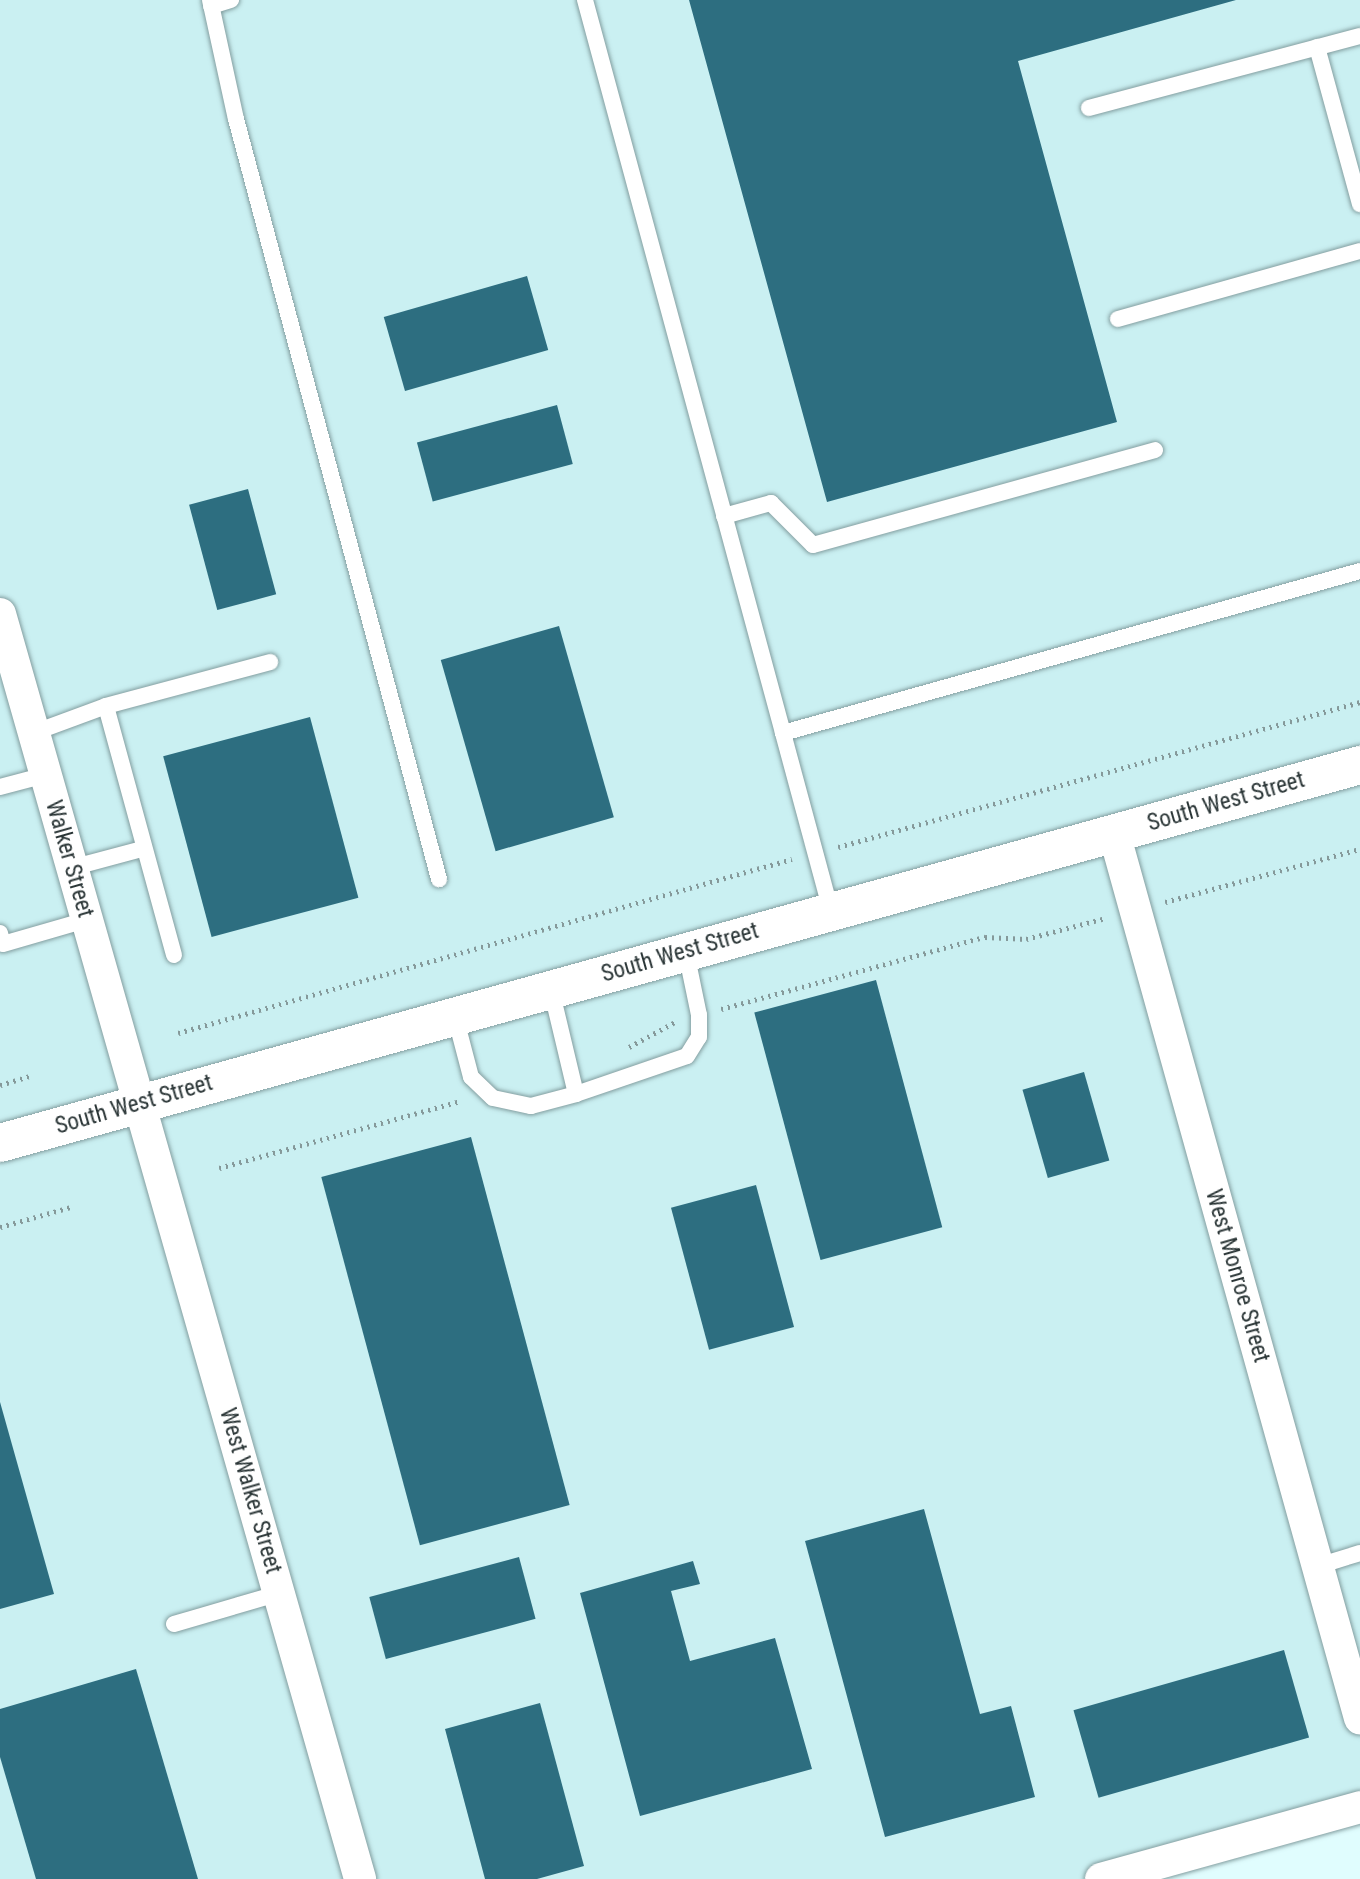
<!DOCTYPE html>
<style>
body{margin:0}
#map{position:relative;width:1360px;height:1879px;overflow:hidden;background:#e0fdfe;font-family:"Roboto Condensed",sans-serif}
div>[style]{position:absolute}
.built>*{inset:0;background:#caf0f2}
.building>*{inset:0;background:#2d6e80;transform-origin:0 0}
.path>*{height:4.5px;margin-top:-2.25px;transform-origin:0;background:repeating-linear-gradient(90deg,#85999a 0 2px,transparent 0 7px)}
.roads{filter:drop-shadow(0 0 2px #839ea0) drop-shadow(0 0 2px #839ea0)}
.service>*{height:16px;margin:-8px;padding:0 8px;transform-origin:8px;border-radius:8px;background:#fff}
.minor>*{height:32px;margin:-16px;padding:0 16px;transform-origin:16px;border-radius:16px;background:#fff}
.secondary>*{height:38px;margin:-19px;padding:0 19px;transform-origin:19px;border-radius:19px;background:#fff}
span{translate:-50% -50%;white-space:nowrap;text-align:center;line-height:1.15;-webkit-text-stroke:7px #fff;paint-order:stroke}
.street-label{font-size:23px;color:#2a3536}
</style>
<div id="map">
<div class="built">
<i style="clip-path:polygon(0 0,1360px 0,1360px 1807px,1101px 1879px,0 1879px)"></i>
</div>
<div class="building">
<i style="clip-path:polygon(689px 0,1236px 0,1018px 61px,1117px 422px,827px 502px)"></i>
<i style="left:527px;top:276px;width:77px;height:149px;rotate:74deg"></i>
<i style="left:557px;top:405px;width:61px;height:145px;rotate:75deg"></i>
<i style="left:248px;top:489px;width:109px;height:61px;rotate:75deg"></i>
<i style="left:559px;top:626px;width:199px;height:123px;rotate:74deg"></i>
<i style="left:310px;top:717px;width:187px;height:152px;rotate:75deg"></i>
<i style="left:876px;top:980px;width:256px;height:126px;rotate:75deg"></i>
<i style="left:1084px;top:1072px;width:92px;height:64px;rotate:74deg"></i>
<i style="left:471px;top:1137px;width:381px;height:155px;rotate:75deg"></i>
<i style="left:756px;top:1185px;width:147px;height:88px;rotate:75deg"></i>
<i style="clip-path:polygon(0 1402px,54px 1594px,0 1609px)"></i>
<i style="clip-path:polygon(924px 1509px,980px 1714px,1011px 1706px,1035px 1797px,885px 1837px,805px 1541px)"></i>
<i style="left:519px;top:1557px;width:64px;height:155px;rotate:75deg"></i>
<i style="clip-path:polygon(693px 1561px,700px 1584px,671px 1591px,690px 1661px,775px 1638px,812px 1769px,640px 1816px,580px 1593px)"></i>
<i style="left:1284px;top:1650px;width:91px;height:219px;rotate:74deg"></i>
<i style="clip-path:polygon(136px 1669px,198px 1879px,36px 1879px,0 1757px,0 1709px)"></i>
<i style="clip-path:polygon(540px 1703px,584px 1866px,537px 1879px,485px 1879px,445px 1729px)"></i>
</div>
<div class="path">
<i style="left:838px;top:847px;width:542px;rotate:-15.52deg"></i>
<i style="left:1165px;top:902px;width:202px;rotate:-15.2deg"></i>
<i style="left:721px;top:1009px;width:274px;rotate:-15.3deg"></i>
<i style="left:985px;top:937px;width:41px;rotate:2.8deg"></i>
<i style="left:1026px;top:939px;width:83px;rotate:-14.7deg"></i>
<i style="left:178px;top:1033px;width:638px;rotate:-15.82deg"></i>
<i style="left:629px;top:1047px;width:52px;rotate:-28.5deg"></i>
<i style="left:0;top:1085px;width:34px;rotate:-17deg"></i>
<i style="left:219px;top:1168px;width:251px;rotate:-15.5deg"></i>
<i style="left:0;top:1227px;width:74px;rotate:-15.7deg"></i>
</div>
<div class="roads">
<div class="service">
<i style="left:210px;top:0;width:122px;rotate:77.7deg"></i>
<i style="left:236px;top:119px;width:787px;rotate:75.05deg"></i>
<i style="left:585px;top:0;width:759px;rotate:74.88deg"></i>
<i style="left:211px;top:6px;width:21px;rotate:-17deg"></i>
<i style="left:1317px;top:47px;width:163px;rotate:74.7deg"></i>
<i style="left:1089px;top:108px;width:280px;rotate:-14.9deg"></i>
<i style="left:1118px;top:319px;width:251px;rotate:-15.7deg"></i>
<i style="left:724px;top:516px;width:49px;rotate:-15.5deg"></i>
<i style="left:771px;top:503px;width:59px;rotate:45deg"></i>
<i style="left:813px;top:545px;width:355px;rotate:-15.5deg"></i>
<i style="left:33px;top:733px;width:78px;rotate:-20.3deg"></i>
<i style="left:0;top:787px;width:47px;rotate:-14.9deg"></i>
<i style="left:71px;top:868px;width:73px;rotate:-15deg"></i>
<i style="left:831px;top:911px;width:184px;rotate:-105.1deg"></i>
<i style="left:783px;top:733px;width:599px;rotate:-15.68deg"></i>
<i style="left:0;top:933px;width:11px;rotate:75deg"></i>
<i style="left:3px;top:944px;width:86px;rotate:-16.1deg"></i>
<i style="left:174px;top:955px;width:258px;rotate:-105.3deg"></i>
<i style="left:106px;top:706px;width:170px;rotate:-15deg"></i>
<i style="left:551px;top:989px;width:108px;rotate:76.6deg"></i>
<i style="left:576px;top:1094px;width:117px;rotate:-18.9deg"></i>
<i style="left:687px;top:1056px;width:22px;rotate:-58deg"></i>
<i style="left:699px;top:1037px;width:22px;rotate:-90deg"></i>
<i style="left:699px;top:1015px;width:64px;rotate:-101.7deg"></i>
<i style="left:455px;top:1016px;width:63px;rotate:75.3deg"></i>
<i style="left:471px;top:1077px;width:30px;rotate:44deg"></i>
<i style="left:493px;top:1098px;width:39px;rotate:12deg"></i>
<i style="left:531px;top:1106px;width:47px;rotate:-14.9deg"></i>
<i style="left:1318px;top:1566px;width:44px;rotate:-17.2deg"></i>
<i style="left:174px;top:1624px;width:110px;rotate:-16.3deg"></i>
</div>
<div class="minor">
<i style="left:0;top:614px;width:1315px;rotate:74.11deg"></i>
<i style="left:1114px;top:833px;width:919px;rotate:74.47deg"></i>
<i style="left:1101px;top:1879px;width:269px;rotate:-15.5deg"></i>
</div>
<div class="secondary">
<i style="left:0;top:1143px;width:1412px;rotate:-15.53deg"></i>
</div>
</div>
<div class="street-label">
<span style="left:1226px;top:802px;rotate:-16deg">South West Street</span>
<span style="left:69px;top:859px;rotate:74deg">Walker Street</span>
<span style="left:680px;top:953px;rotate:-16deg">South West Street</span>
<span style="left:134px;top:1105px;rotate:-16deg">South West Street</span>
<span style="left:1237px;top:1276px;rotate:74deg">West Monroe Street</span>
<span style="left:250px;top:1491px;rotate:74deg">West Walker Street</span>
</div>
</div>
